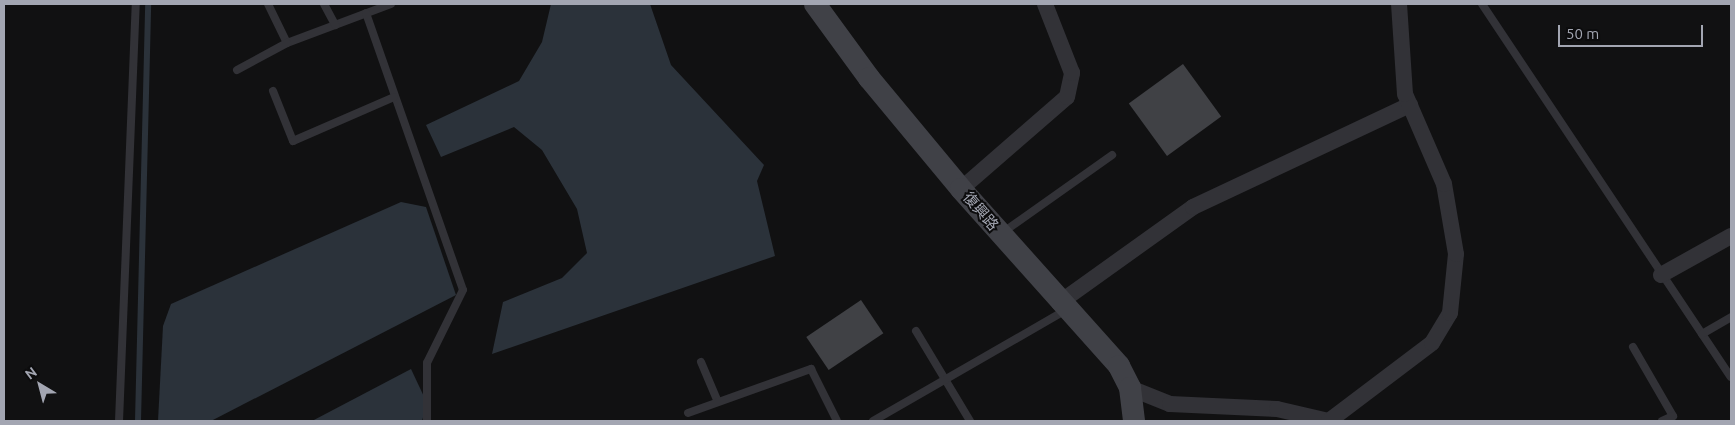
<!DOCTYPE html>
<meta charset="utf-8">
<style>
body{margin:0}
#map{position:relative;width:1735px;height:425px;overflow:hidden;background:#111112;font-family:Ubuntu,"Noto Sans TC",sans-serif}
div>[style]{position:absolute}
.water>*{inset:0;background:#2b323a}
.stream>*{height:5.5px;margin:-2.75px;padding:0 2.75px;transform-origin:2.75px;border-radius:2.75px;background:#2b323a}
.building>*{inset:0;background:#404145;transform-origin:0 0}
.lane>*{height:8px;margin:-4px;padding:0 4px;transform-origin:4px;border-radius:4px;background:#323237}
.street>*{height:16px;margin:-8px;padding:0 8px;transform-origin:8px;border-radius:8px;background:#323237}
.secondary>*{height:22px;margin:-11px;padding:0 11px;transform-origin:11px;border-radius:11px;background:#404147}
span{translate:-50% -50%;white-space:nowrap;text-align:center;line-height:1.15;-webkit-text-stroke:4px #0c0c0d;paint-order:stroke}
.street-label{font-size:15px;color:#a3a6b2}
.frame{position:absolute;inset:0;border:5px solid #a3a6b2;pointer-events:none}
.north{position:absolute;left:15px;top:360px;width:50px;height:50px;-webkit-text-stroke:4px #0c0c0d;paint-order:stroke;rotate:323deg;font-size:14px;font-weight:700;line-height:20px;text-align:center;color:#a3a6b2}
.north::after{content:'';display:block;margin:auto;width:18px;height:22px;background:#a3a6b2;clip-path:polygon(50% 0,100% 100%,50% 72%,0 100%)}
.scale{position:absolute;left:1558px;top:25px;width:145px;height:22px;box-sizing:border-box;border:2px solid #a3a6b2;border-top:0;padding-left:6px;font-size:15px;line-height:18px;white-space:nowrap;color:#a3a6b2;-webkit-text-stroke:4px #0c0c0d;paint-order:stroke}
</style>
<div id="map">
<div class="water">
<i style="clip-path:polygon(551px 4px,650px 4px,671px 65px,764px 165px,757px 181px,775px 256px,492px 354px,503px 302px,562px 278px,587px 253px,577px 209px,542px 150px,514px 127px,441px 157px,426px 125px,519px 81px,542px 42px)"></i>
<i style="clip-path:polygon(401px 202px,426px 207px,456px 295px,211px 421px,158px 421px,163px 326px,171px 304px)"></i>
<i style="clip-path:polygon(411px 369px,427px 403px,422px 421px,312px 421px)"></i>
</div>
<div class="stream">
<i style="left:138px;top:421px;width:417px;rotate:-88.6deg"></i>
</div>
<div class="building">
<i style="left:1183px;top:64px;width:65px;height:67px;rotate:54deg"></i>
<i style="left:861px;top:300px;width:40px;height:66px;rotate:56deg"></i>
</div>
<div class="lane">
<i style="left:268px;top:4px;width:43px;rotate:64deg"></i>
<i style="left:287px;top:43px;width:111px;rotate:-20.6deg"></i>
<i style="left:324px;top:4px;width:24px;rotate:62deg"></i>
<i style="left:1482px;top:4px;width:448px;rotate:56.3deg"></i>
<i style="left:366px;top:13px;width:293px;rotate:70.7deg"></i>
<i style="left:463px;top:290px;width:81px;rotate:116.3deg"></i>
<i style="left:427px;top:363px;width:58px;rotate:90deg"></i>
<i style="left:237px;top:70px;width:57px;rotate:-28.4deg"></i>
<i style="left:273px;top:91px;width:54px;rotate:68.2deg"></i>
<i style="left:293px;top:141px;width:110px;rotate:-23.5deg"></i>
<i style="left:1002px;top:233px;width:135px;rotate:-35.3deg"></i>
<i style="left:916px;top:331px;width:105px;rotate:59deg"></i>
<i style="left:1702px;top:334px;width:34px;rotate:-30deg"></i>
<i style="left:1633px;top:347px;width:80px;rotate:59.9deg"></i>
<i style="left:1673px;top:416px;width:12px;rotate:156deg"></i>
<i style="left:701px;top:362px;width:43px;rotate:67deg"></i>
<i style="left:688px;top:413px;width:131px;rotate:-19.7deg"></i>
<i style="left:811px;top:369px;width:58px;rotate:63.4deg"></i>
<i style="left:119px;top:421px;width:417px;rotate:-87.7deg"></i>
<i style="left:873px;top:421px;width:223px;rotate:-29.9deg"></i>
</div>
<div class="street">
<i style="left:961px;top:189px;width:140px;rotate:-41deg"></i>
<i style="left:1067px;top:97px;width:25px;rotate:-78deg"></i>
<i style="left:1072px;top:73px;width:74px;rotate:-111.4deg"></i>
<i style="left:1661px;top:275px;width:80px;rotate:-29.1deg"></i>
<i style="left:1059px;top:303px;width:165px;rotate:-35.6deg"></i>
<i style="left:1193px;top:207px;width:240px;rotate:-25.2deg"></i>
<i style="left:1130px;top:388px;width:43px;rotate:21.8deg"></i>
<i style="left:1170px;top:404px;width:107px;rotate:2.7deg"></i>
<i style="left:1277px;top:409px;width:53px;rotate:13deg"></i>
<i style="left:1329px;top:421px;width:129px;rotate:-37.1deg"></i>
<i style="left:1432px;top:343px;width:35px;rotate:-59deg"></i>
<i style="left:1450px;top:313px;width:59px;rotate:-84.2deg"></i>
<i style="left:1456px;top:254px;width:71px;rotate:-99.7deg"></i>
<i style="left:1444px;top:184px;width:98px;rotate:-113.4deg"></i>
<i style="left:1405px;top:94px;width:90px;rotate:-93.8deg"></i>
</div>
<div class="secondary">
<i style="left:815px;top:4px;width:92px;rotate:53.9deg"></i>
<i style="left:869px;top:78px;width:144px;rotate:50.3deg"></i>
<i style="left:961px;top:189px;width:237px;rotate:48.2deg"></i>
<i style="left:1119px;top:366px;width:25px;rotate:63deg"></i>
<i style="left:1130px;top:388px;width:33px;rotate:83deg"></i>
</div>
<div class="street-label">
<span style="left:981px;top:211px;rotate:49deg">復興路</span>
</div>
<div class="frame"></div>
<div class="north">N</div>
<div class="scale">50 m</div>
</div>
